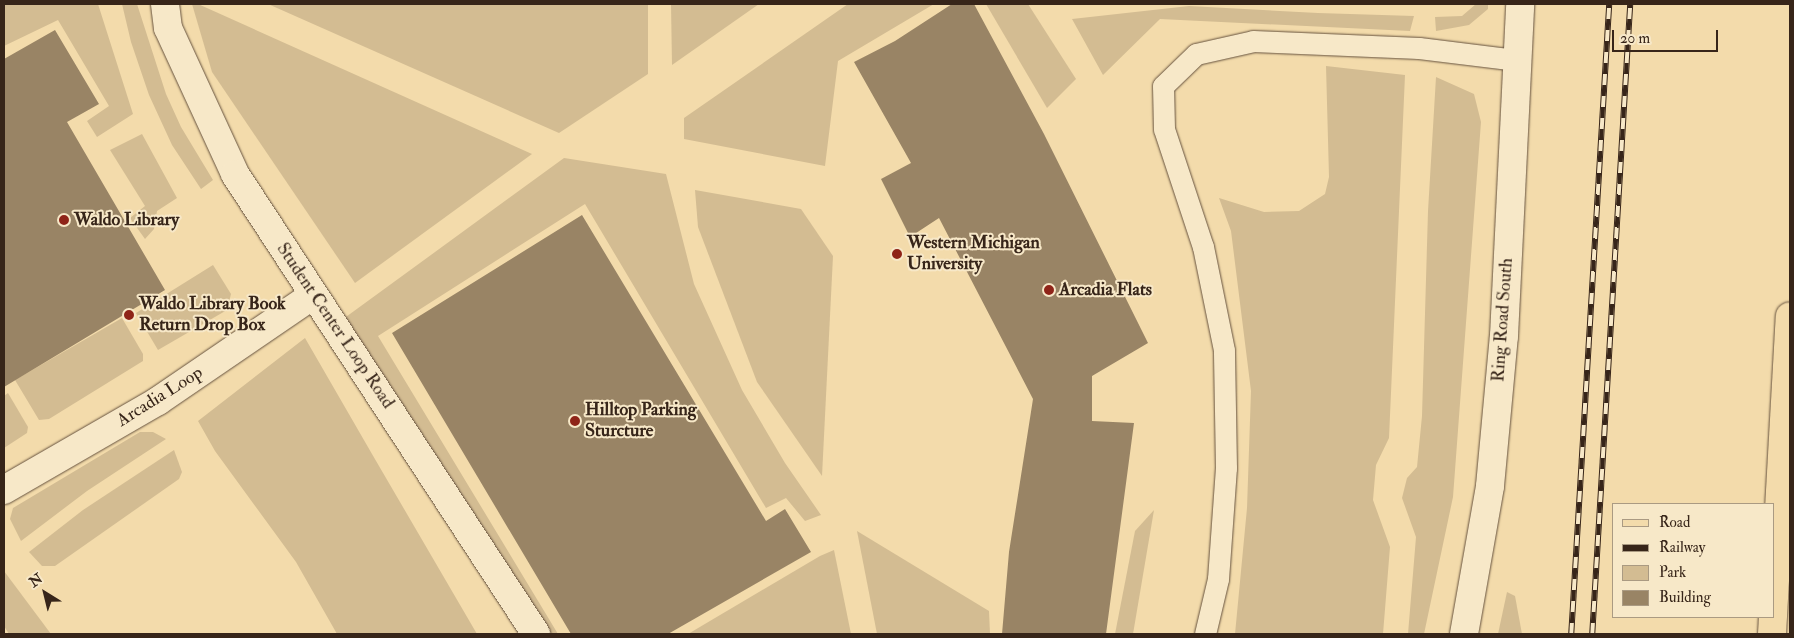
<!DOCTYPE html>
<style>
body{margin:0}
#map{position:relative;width:1794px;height:638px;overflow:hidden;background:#f3dbab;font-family:"IM FELL Double Pica",serif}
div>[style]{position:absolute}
.green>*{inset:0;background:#d3bc92}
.building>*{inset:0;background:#998465}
.roads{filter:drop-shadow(0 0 1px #66523e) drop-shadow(0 0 1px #66523e)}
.lane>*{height:21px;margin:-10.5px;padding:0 10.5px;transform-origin:10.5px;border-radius:10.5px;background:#f7e8c8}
.street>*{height:28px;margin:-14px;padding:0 14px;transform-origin:14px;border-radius:14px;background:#f7e8c8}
.primary>*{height:28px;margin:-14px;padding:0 14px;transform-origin:14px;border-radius:14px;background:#f3dbab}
.rail>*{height:5.5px;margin-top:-2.75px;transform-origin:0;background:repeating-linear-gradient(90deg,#f7e8c8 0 11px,#372519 0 22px);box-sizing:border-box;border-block:1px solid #372519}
.dots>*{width:14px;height:14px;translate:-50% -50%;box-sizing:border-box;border:2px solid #f7e8c8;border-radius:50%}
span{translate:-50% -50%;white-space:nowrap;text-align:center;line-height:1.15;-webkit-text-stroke:4px #f7e8c8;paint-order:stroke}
.poi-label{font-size:18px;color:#372519;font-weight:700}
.left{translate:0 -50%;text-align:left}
.street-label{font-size:18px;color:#372519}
.frame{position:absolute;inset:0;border:5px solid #372519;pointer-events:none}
.legend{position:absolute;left:1612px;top:503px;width:162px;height:115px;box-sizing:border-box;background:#f7e8c8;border:1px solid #aa9a82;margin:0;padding:6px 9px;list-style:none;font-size:15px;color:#372519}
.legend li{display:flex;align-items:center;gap:10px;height:25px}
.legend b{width:25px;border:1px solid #aa9a82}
.north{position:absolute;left:20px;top:568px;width:50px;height:50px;-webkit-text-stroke:4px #f7e8c8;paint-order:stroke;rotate:324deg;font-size:14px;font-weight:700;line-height:20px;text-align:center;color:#372519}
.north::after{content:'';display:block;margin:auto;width:18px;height:22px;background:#372519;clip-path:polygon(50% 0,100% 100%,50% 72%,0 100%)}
.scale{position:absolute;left:1612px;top:30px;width:106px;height:22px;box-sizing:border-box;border:2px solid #372519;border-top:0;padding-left:6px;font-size:15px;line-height:18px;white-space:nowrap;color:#372519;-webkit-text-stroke:4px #f7e8c8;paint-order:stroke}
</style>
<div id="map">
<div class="green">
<i style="clip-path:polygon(4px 4px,98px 4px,133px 114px,97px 137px,87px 121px,109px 106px,58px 20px,4px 46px)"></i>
<i style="clip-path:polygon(122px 4px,137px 4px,166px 94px,181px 127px,213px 180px,201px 189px,172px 145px,149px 95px,131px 42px)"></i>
<i style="clip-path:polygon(192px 4px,198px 4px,532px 154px,355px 283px,212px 72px)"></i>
<i style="clip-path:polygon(268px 4px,648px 4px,648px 74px,559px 133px)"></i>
<i style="clip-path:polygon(671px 4px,759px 4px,672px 65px)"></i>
<i style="clip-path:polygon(848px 4px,934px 4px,838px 61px,825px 166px,684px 139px,684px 118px)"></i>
<i style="clip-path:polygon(986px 4px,1028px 4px,1076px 79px,1047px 108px)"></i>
<i style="clip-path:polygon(1476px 4px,1488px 4px,1488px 9px,1469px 25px,1436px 31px,1435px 17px,1462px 16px)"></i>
<i style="clip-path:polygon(1189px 6px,1318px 13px,1414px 16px,1410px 31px,1160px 19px,1103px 75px,1072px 19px)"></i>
<i style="clip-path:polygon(1326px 66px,1405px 75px,1389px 438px,1376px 465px,1373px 500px,1390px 547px,1383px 634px,1235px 634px,1247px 508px,1251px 391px,1231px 231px,1219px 198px,1264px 212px,1299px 211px,1325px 194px,1329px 177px)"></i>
<i style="clip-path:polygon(1436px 77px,1474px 94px,1481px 122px,1453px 497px,1424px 634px,1408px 634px,1416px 537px,1402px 498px,1407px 478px,1417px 467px,1422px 416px,1428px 211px)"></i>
<i style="clip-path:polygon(142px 134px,177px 198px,157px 211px,154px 229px,145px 239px,130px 218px,145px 206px,110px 150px)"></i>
<i style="clip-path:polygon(564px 158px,666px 174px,694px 284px,742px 390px,785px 463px,821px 515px,805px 521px,786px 498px,766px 508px,585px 204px,378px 336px,558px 634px,521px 634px,339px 322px)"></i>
<i style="clip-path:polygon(695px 190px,801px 209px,833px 256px,822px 476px,757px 382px,698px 227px)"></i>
<i style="clip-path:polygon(213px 265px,231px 294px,227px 310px,158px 350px,136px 313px)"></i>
<i style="clip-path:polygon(122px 318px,143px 354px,143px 361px,49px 419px,39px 420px,15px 380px)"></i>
<i style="clip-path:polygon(305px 338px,372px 454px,477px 634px,337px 634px,296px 562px,215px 451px,198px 421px)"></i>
<i style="clip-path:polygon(8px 393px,28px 427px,27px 433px,4px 448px,4px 396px)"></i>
<i style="clip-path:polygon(140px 432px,153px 432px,166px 439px,87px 491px,21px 541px,10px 519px,13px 508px)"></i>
<i style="clip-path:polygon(174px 450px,182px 472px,179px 479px,55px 566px,42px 566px,29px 552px,83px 510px)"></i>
<i style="clip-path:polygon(1154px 510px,1133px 634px,1115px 634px,1135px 531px)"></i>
<i style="clip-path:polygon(857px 531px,989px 611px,990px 634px,877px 634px)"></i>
<i style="clip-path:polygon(834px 550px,851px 634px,688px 634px,820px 556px)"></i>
<i style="clip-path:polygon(4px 571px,51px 634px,9px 634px,4px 626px)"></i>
<i style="clip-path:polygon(1507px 592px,1515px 596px,1522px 634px,1498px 634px)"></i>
</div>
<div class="building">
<i style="clip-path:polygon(952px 4px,974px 4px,1044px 134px,1148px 343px,1092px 376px,1092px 421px,1134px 423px,1106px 634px,1002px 634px,1009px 552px,1033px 399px,939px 218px,910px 237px,881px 179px,911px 163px,854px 62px,895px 41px)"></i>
<i style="clip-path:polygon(55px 30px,99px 104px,67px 122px,165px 290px,4px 387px,4px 59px)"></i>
<i style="clip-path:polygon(582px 215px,766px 521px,785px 509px,811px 552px,668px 634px,571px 634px,392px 333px)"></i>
</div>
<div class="roads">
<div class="lane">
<i style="left:1205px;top:634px;width:57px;rotate:-76.7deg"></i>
<i style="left:1218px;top:579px;width:111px;rotate:-85.9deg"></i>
<i style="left:1226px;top:468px;width:118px;rotate:-91deg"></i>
<i style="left:1224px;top:350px;width:105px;rotate:-101.5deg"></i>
<i style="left:1203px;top:247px;width:124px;rotate:-108.3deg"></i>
<i style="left:1164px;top:129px;width:43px;rotate:-91.3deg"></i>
<i style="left:1163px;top:86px;width:46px;rotate:-44.1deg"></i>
<i style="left:1196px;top:54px;width:58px;rotate:-12.8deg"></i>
<i style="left:1253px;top:41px;width:166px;rotate:2.4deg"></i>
<i style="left:1419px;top:48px;width:99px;rotate:7deg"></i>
</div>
<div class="street">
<i style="left:165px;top:4px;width:24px;rotate:83deg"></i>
<i style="left:168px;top:28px;width:161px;rotate:65.3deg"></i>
<i style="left:235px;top:174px;width:550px;rotate:56.8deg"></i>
<i style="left:4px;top:490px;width:178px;rotate:-30deg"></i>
<i style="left:158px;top:401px;width:186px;rotate:-34.3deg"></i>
<i style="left:1464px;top:634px;width:150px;rotate:-80deg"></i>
<i style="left:1490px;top:486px;width:151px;rotate:-84.7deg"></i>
<i style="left:1504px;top:336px;width:332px;rotate:-87.2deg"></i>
</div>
<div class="primary">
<i style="left:1772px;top:634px;width:318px;rotate:-86.8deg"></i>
</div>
</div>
<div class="rail">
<i style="left:1571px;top:634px;width:631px;rotate:-86.55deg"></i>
<i style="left:1592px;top:634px;width:631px;rotate:-86.55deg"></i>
</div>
<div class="dots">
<i style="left:64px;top:220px;background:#8f2418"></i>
<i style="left:897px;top:254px;background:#8f2418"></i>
<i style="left:1049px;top:290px;background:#8f2418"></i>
<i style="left:129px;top:315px;background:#8f2418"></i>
<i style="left:575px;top:421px;background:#8f2418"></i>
</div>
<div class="poi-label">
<span class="left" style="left:74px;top:220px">Waldo Library</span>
<span class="left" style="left:907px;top:254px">Western Michigan<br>University</span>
<span class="left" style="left:1059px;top:290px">Arcadia Flats</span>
<span class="left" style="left:139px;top:315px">Waldo Library Book<br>Return Drop Box</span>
<span class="left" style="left:585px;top:421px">Hilltop Parking<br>Sturcture</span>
</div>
<div class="street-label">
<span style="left:1503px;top:320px;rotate:-86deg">Ring Road South</span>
<span style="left:335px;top:326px;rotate:56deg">Student Center Loop Road</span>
<span style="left:160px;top:397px;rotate:-32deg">Arcadia Loop</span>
</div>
<div class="frame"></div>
<ul class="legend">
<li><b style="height:6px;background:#f3dbab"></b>Road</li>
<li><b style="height:6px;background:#372519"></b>Railway</li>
<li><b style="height:14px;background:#d3bc92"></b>Park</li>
<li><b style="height:14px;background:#998465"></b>Building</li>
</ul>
<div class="north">N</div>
<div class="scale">20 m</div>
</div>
